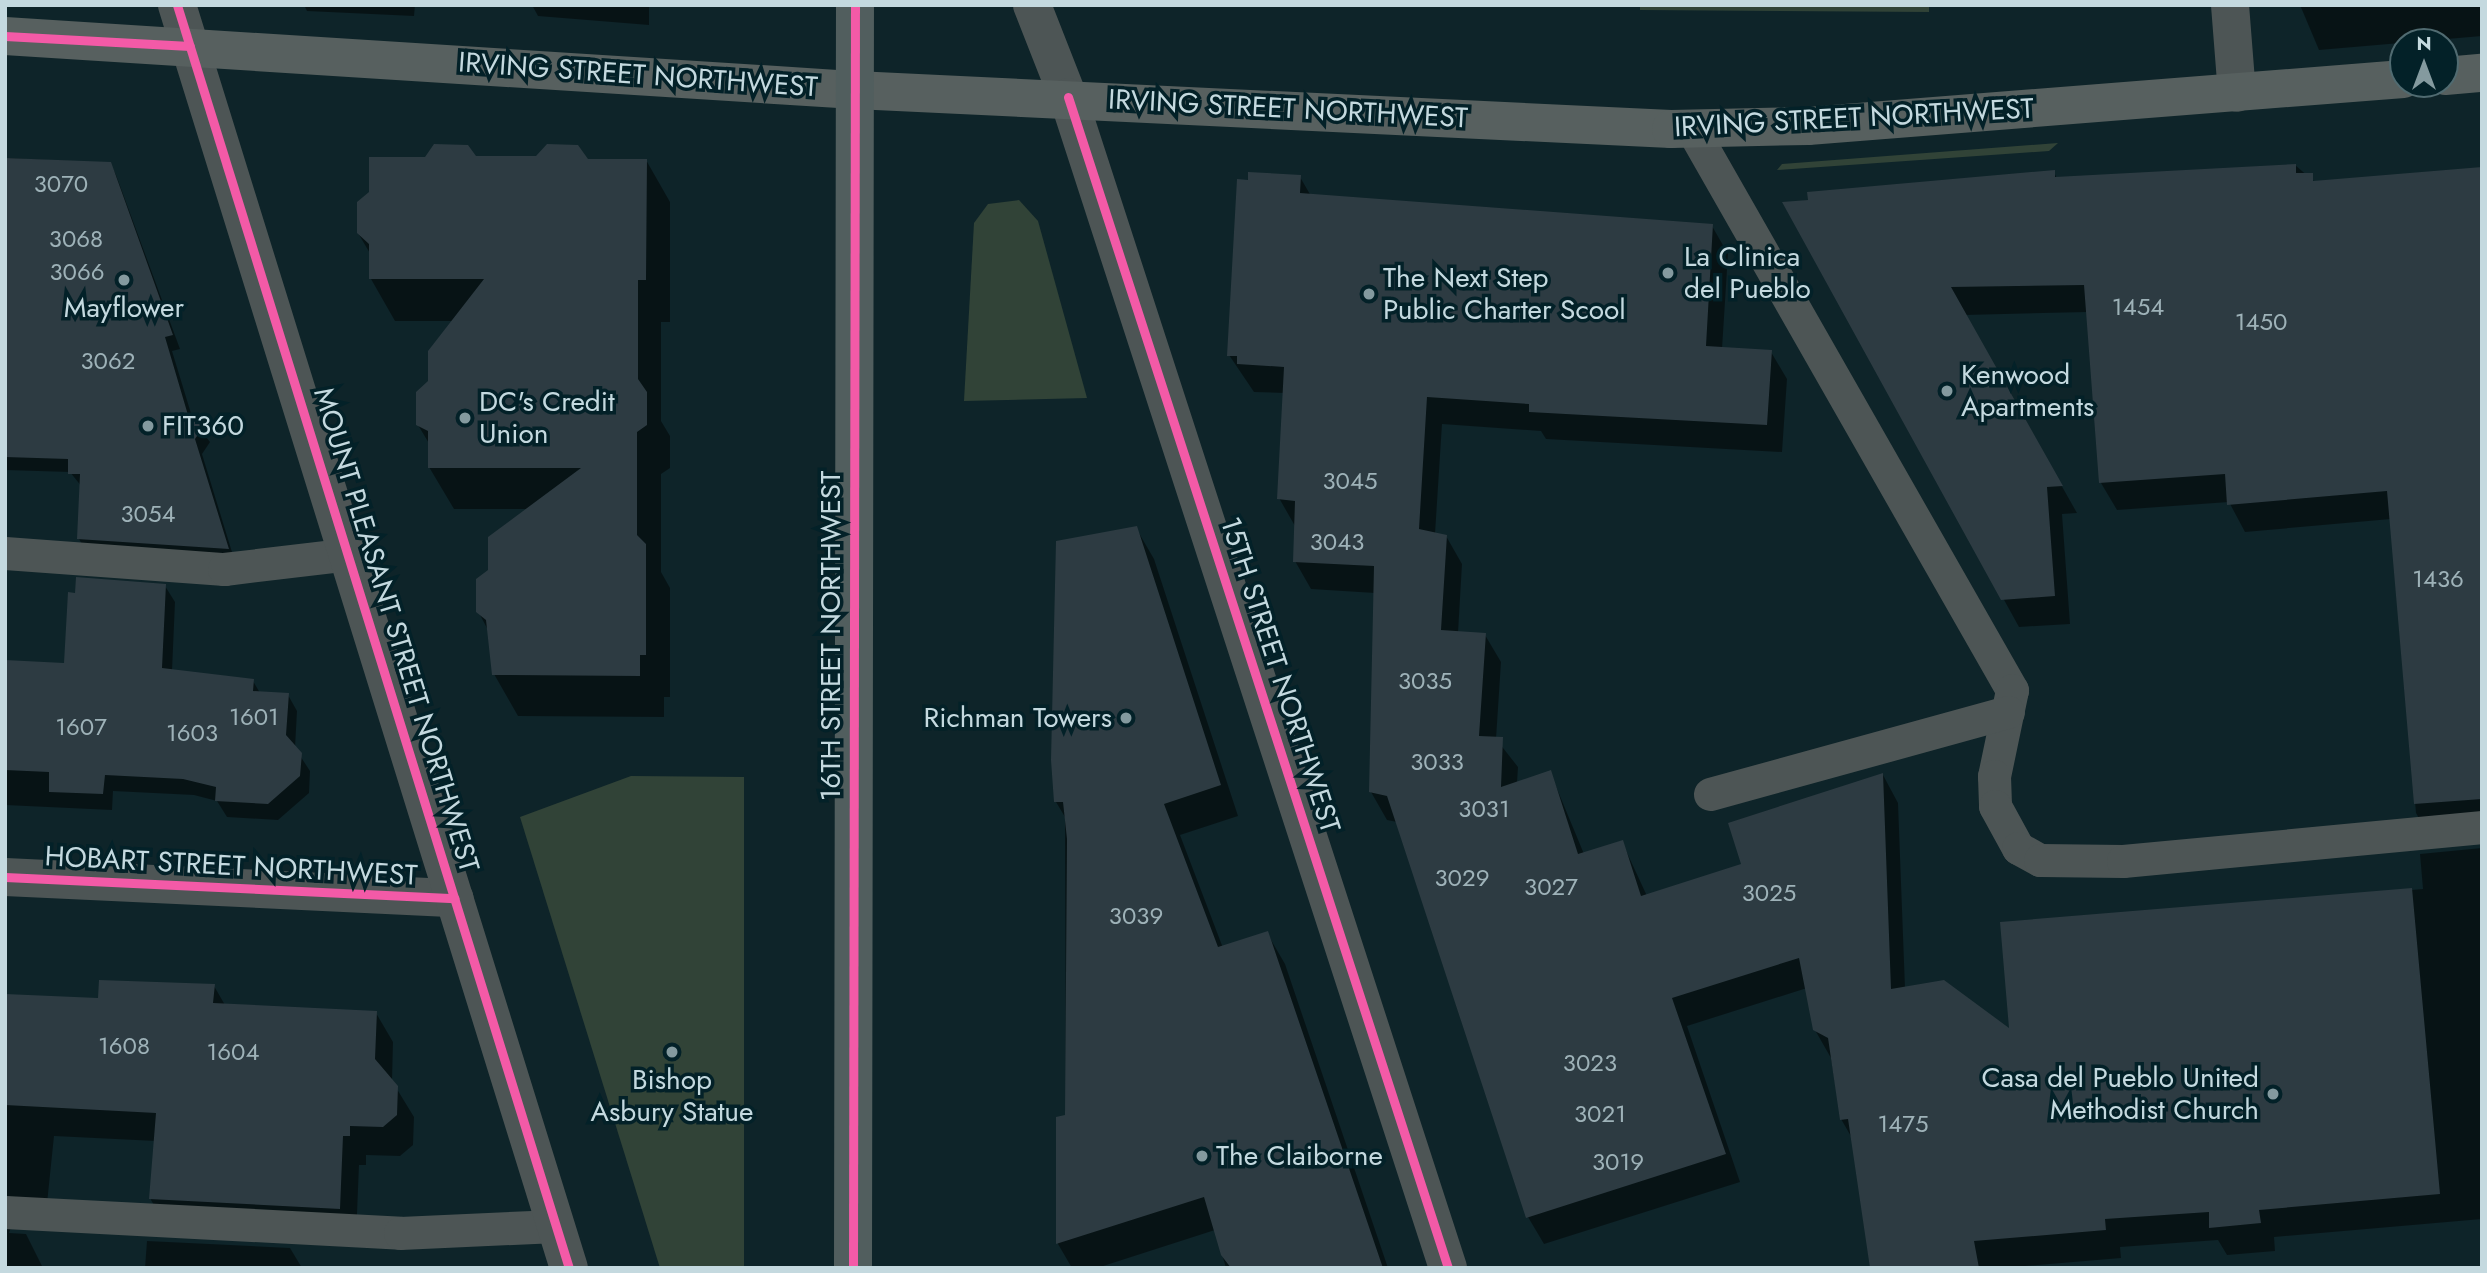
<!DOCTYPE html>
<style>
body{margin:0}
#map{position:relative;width:2487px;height:1273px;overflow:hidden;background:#0e2429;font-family:Jost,sans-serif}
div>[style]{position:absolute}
.green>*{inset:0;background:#314337}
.shadow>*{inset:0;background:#0007}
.building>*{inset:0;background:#2d3b42}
.service>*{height:33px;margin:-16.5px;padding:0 16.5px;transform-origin:16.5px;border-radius:16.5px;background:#4d5555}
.minor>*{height:38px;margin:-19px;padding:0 19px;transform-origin:19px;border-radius:19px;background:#4d5555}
.tertiary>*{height:38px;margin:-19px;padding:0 19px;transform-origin:19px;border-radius:19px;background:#4d5555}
.secondary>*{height:38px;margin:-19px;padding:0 19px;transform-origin:19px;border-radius:19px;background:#57605f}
.primary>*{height:38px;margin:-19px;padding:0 19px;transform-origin:19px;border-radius:19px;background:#515e5e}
.cycleway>*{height:9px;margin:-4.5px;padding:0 4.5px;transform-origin:4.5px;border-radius:4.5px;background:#f35aa7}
.dots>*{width:19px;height:19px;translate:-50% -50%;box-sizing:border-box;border:4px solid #032128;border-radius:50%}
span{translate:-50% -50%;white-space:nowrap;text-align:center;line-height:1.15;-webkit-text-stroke:7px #032128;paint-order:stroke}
.number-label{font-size:24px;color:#9eb2b8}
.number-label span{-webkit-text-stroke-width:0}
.street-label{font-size:28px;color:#c4d9df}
.poi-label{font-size:28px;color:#c4d9df}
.left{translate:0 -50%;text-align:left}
.right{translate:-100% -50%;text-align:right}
.frame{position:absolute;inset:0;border:7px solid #c4d9df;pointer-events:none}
.north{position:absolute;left:2389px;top:28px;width:70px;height:70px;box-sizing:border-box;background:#032128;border:2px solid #506b71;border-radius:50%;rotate:0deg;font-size:19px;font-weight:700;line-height:28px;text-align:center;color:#c4d9df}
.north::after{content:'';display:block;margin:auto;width:24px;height:32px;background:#849a9f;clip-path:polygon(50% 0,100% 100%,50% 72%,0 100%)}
</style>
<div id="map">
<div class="green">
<i style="clip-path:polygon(1640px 5px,1929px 5px,1929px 12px,1640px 10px)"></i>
<i style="clip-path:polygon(2058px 143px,2049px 151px,1777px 170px,1782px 164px)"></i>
<i style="clip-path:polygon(1019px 200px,1038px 221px,1087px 398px,964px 401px,974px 223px,988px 204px)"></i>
<i style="clip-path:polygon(631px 776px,744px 777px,744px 1268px,660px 1268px,520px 817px)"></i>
</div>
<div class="shadow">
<i style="clip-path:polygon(304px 5px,415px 5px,414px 16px,307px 11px)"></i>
<i style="clip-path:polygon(532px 5px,649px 5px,649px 25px,538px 16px)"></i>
<i style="clip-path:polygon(2300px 5px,2482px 5px,2482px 36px,2319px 50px)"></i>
<i style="clip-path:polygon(5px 158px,110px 163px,116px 175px,180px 349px,172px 351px,193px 420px,210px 442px,202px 454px,235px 562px,87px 553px,79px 539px,82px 487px,70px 472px,5px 470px)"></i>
<i style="clip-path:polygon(475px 158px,646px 160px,670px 202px,670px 322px,661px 322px,661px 421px,670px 436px,670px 468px,661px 474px,661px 572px,670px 588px,670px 697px,664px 697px,664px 717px,518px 716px,494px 674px,489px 632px,478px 611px,490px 571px,528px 509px,454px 509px,429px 467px,430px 445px,418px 425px,454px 321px,395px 321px,371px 279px,371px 255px,358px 233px)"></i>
<i style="clip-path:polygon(2295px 165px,2316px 183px,2482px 169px,2482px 837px,2432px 841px,2416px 813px,2391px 519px,2245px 532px,2229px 502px,2117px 510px,2101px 483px,2088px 312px,1965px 315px,2077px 513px,2062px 514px,2070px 624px,2019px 627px,1785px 203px,2054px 172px,2057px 179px)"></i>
<i style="clip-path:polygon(1300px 177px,1311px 196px,1712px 226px,1728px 254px,1722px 349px,1771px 352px,1787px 379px,1782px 452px,1546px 439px,1541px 431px,1442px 424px,1435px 534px,1446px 536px,1462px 564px,1458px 633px,1485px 635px,1501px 662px,1496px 739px,1518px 767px,1517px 783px,1550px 772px,1584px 854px,1622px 842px,1647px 896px,1743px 865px,1883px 775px,1898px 803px,1905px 988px,2011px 1032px,2002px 924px,2423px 889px,2420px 854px,2482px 848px,2482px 1219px,2274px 1237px,2275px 1251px,2227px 1255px,2218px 1240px,2120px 1247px,2121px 1258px,2001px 1268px,1872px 1268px,1852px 1138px,1841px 1119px,1831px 1058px,1815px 1030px,1807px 988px,1687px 1026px,1740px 1182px,1544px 1244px,1528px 1217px,1397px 822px,1387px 820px,1371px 792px,1375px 593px,1311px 589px,1295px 561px,1295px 526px,1279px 498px,1285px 393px,1254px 392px,1229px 355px)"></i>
<i style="clip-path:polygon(1136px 528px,1154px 559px,1238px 816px,1180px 835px,1223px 948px,1267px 933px,1285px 964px,1388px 1268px,1226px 1268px,1215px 1230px,1097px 1268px,1072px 1268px,1058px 1244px,1058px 1118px,1066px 1116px,1065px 817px,1056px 802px)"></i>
<i style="clip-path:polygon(165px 586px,175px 602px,172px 671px,253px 681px,260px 693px,288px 695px,297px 711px,295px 748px,310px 771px,309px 793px,278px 820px,227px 817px,217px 801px,194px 795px,113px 791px,112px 810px,5px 805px,5px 662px,66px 665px)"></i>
<i style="clip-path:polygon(214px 986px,225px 1005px,376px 1013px,393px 1042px,392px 1081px,414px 1117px,413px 1145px,400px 1156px,366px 1155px,366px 1165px,359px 1165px,356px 1238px,168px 1229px,151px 1200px,156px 1141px,54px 1136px,45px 1223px,12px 1224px,9px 1233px,26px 1234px,43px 1268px,5px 1268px,5px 996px,99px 1000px)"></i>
<i style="clip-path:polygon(147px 1241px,290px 1248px,302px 1268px,145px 1268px)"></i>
</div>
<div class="building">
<i style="clip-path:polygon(434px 144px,468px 145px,476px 156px,536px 156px,547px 144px,578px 145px,588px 159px,647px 159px,646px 280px,638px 280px,638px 379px,647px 392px,647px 425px,637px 432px,637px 535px,646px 544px,646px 655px,640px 655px,640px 676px,492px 675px,486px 620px,476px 612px,476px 579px,488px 570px,488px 537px,581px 468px,428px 468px,428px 431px,416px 425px,416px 392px,428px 381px,428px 351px,484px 279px,369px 279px,369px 244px,357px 233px,357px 202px,369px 192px,369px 157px,425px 157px)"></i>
<i style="clip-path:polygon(5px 158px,111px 162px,173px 335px,165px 337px,188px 415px,203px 427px,195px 439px,229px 549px,77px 539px,80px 474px,68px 474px,68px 459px,5px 457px)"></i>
<i style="clip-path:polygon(2296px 164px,2296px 173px,2313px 173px,2313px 181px,2482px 167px,2482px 799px,2414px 804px,2387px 491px,2227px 505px,2225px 474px,2099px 483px,2084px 285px,1951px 287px,2063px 486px,2047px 487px,2055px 596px,2001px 600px,1782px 202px,1808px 200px,1807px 192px,2055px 170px,2055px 177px)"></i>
<i style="clip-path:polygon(1248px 172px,1301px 175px,1300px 193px,1713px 224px,1706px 346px,1772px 350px,1767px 425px,1529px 412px,1529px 404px,1427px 397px,1419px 529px,1447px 535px,1441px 630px,1486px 633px,1479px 736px,1503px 737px,1501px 787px,1551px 770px,1578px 854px,1623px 840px,1641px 896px,1741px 864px,1728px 823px,1883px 773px,1891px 989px,1944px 980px,2009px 1028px,2000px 922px,2412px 888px,2440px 1194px,2259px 1210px,2261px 1223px,2209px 1228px,2209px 1212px,2105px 1219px,2106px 1230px,1974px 1241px,1979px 1268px,1870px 1268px,1848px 1119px,1840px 1120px,1828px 1038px,1813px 1030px,1799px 958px,1672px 998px,1726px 1154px,1526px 1218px,1387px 796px,1369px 792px,1374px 566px,1293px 562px,1295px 501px,1277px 499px,1284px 367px,1237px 364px,1237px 356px,1227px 356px,1237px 179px,1248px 180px)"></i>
<i style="clip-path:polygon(1137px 526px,1221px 785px,1164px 804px,1218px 947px,1268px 931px,1383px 1268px,1231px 1268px,1221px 1255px,1204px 1197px,1056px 1244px,1056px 1117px,1065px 1115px,1067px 839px,1063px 802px,1054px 802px,1051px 760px,1056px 541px)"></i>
<i style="clip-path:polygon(76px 577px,166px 584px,162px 668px,254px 679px,253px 691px,289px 693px,286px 735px,302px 753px,300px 776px,268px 804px,215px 801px,216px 787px,183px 779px,105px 775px,103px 794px,49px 792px,49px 772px,5px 770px,5px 660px,64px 663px,68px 592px,75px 593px)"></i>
<i style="clip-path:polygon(99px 980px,215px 984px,213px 1003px,377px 1011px,375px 1059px,398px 1086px,397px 1115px,383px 1127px,350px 1126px,350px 1136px,343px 1136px,340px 1209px,149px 1199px,156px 1113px,5px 1105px,5px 994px,98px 998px)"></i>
</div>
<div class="service">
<i style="left:1692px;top:129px;width:646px;rotate:60.3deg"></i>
<i style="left:2012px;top:690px;width:88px;rotate:101.8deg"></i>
<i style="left:1994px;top:776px;width:30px;rotate:88deg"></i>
<i style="left:1995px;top:806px;width:48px;rotate:61.3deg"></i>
<i style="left:2018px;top:848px;width:25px;rotate:29deg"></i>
<i style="left:2040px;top:860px;width:83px;rotate:0.7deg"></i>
<i style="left:2123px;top:861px;width:361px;rotate:-5.4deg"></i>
<i style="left:5px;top:553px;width:220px;rotate:4.2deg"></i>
<i style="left:224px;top:569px;width:126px;rotate:-6.8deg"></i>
<i style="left:1710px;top:794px;width:309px;rotate:-15.4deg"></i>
<i style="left:5px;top:1212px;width:396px;rotate:3deg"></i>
<i style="left:400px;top:1233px;width:156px;rotate:-2.6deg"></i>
</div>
<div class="minor">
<i style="left:2230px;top:5px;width:88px;rotate:85.5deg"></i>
<i style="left:5px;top:877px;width:450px;rotate:2.7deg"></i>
</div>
<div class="tertiary">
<i style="left:177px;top:5px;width:1322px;rotate:72.76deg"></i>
<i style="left:1032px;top:5px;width:99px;rotate:68.6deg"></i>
<i style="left:1068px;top:97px;width:1231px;rotate:72.02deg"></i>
</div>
<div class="secondary">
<i style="left:5px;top:36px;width:852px;rotate:3.64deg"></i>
<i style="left:855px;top:90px;width:817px;rotate:2.74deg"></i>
<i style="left:1671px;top:129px;width:137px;rotate:-1.3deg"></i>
<i style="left:1808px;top:126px;width:597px;rotate:-4.52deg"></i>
<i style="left:2445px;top:76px;width:37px;rotate:-5deg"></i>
</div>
<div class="primary">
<i style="left:853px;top:1268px;width:1263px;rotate:-89.91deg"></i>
</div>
<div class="cycleway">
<i style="left:177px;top:5px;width:1322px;rotate:72.76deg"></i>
<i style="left:5px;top:36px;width:185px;rotate:3.1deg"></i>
<i style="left:1068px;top:97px;width:1231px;rotate:72.02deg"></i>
<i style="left:5px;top:877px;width:450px;rotate:2.7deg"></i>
<i style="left:853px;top:1268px;width:1263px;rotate:-89.91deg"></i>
</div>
<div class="dots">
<i style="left:1668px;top:273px;background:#849a9f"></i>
<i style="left:124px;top:280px;background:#849a9f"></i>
<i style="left:1369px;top:294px;background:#849a9f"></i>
<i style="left:1947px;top:391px;background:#849a9f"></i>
<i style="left:465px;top:418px;background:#849a9f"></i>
<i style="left:148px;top:426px;background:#849a9f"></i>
<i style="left:1126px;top:718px;background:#849a9f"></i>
<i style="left:672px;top:1052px;background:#849a9f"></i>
<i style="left:2273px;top:1094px;background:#849a9f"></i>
<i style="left:1202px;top:1156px;background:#849a9f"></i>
</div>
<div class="number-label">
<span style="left:61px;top:184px">3070</span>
<span style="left:76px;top:239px">3068</span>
<span style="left:77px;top:272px">3066</span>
<span style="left:2138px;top:307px">1454</span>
<span style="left:2261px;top:322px">1450</span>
<span style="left:108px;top:361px">3062</span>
<span style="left:1350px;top:481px">3045</span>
<span style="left:148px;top:514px">3054</span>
<span style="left:1337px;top:542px">3043</span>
<span style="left:2438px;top:579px">1436</span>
<span style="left:1425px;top:681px">3035</span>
<span style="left:254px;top:717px">1601</span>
<span style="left:81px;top:727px">1607</span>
<span style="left:192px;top:733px">1603</span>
<span style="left:1437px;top:762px">3033</span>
<span style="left:1484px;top:809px">3031</span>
<span style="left:1462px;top:878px">3029</span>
<span style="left:1551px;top:887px">3027</span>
<span style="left:1769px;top:893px">3025</span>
<span style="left:1136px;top:916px">3039</span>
<span style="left:124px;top:1046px">1608</span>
<span style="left:233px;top:1052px">1604</span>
<span style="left:1590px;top:1063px">3023</span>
<span style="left:1600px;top:1114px">3021</span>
<span style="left:1903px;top:1124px">1475</span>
<span style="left:1618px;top:1162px">3019</span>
</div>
<div class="street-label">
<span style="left:638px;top:75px;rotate:4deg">IRVING STREET NORTHWEST</span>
<span style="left:1288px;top:109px;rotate:3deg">IRVING STREET NORTHWEST</span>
<span style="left:1854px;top:118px;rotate:-3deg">IRVING STREET NORTHWEST</span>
<span style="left:396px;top:630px;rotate:73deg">MOUNT PLEASANT STREET NORTHWEST</span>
<span style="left:831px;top:636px;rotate:-90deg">16TH STREET NORTHWEST</span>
<span style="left:1280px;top:675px;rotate:72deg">15TH STREET NORTHWEST</span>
<span style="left:231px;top:866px;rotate:3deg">HOBART STREET NORTHWEST</span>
</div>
<div class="poi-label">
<span class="left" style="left:1684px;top:273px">La Clinica<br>del Pueblo</span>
<span class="left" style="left:1383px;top:294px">The Next Step<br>Public Charter Scool</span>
<span style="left:124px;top:308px">Mayflower</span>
<span class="left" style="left:1961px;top:391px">Kenwood<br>Apartments</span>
<span class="left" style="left:479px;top:418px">DC's Credit<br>Union</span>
<span class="left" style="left:162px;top:426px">FIT360</span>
<span class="right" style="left:1112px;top:718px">Richman Towers</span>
<span class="right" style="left:2259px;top:1094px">Casa del Pueblo United<br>Methodist Church</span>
<span style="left:672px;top:1096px">Bishop<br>Asbury Statue</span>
<span class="left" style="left:1216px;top:1156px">The Claiborne</span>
</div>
<div class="frame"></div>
<div class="north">N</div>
</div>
